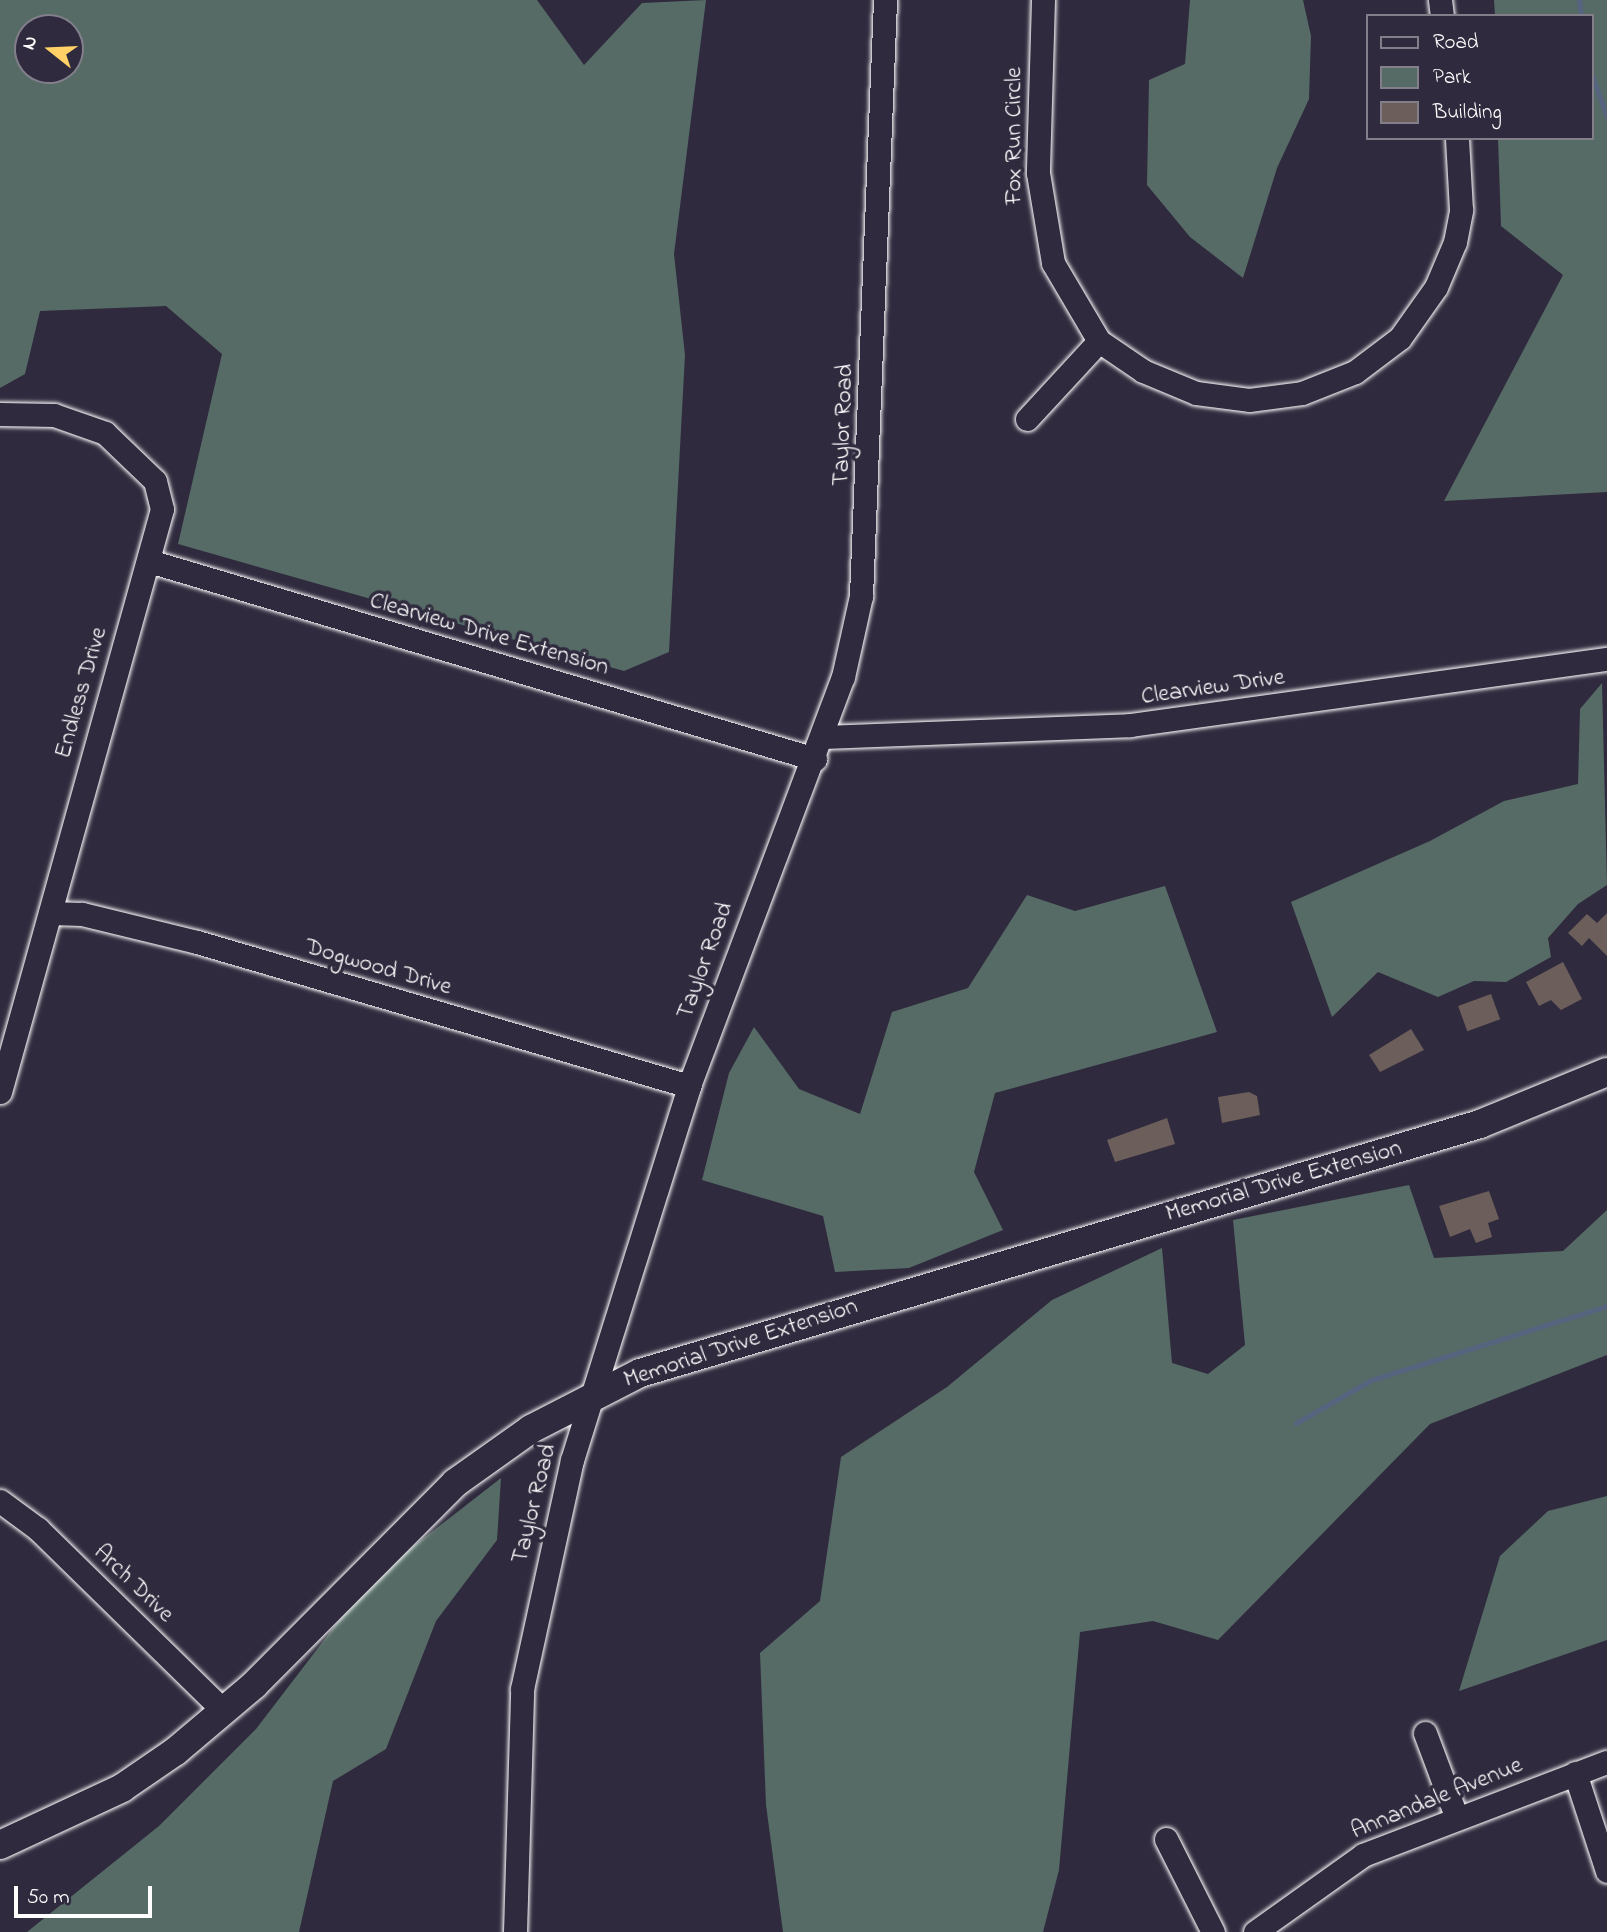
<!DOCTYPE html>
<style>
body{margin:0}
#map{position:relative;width:1607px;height:1932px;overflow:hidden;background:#2f2a3d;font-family:"Indie Flower",sans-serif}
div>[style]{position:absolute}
.green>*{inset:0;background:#566b66}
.stream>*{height:5px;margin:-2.5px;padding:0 2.5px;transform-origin:2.5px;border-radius:2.5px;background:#566480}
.building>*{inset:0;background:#6c5e5a;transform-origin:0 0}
.roads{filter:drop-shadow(0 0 2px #fff) drop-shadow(0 0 2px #fff)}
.minor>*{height:23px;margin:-11.5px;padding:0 11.5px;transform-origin:11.5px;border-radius:11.5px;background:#2f2a3d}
.tertiary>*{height:28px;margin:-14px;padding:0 14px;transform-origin:14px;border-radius:14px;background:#2f2a3d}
span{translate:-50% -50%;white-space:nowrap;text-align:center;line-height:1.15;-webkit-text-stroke:7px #2f2a3d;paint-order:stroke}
.street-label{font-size:24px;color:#fff}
.legend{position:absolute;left:1366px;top:14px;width:228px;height:126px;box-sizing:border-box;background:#2f2a3d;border:2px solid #827f8b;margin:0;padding:9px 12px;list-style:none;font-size:21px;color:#fff}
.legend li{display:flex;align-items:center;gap:14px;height:35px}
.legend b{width:35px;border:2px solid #827f8b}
.north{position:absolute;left:14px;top:14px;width:70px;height:70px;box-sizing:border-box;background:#2f2a3d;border:2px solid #827f8b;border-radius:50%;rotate:288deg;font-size:19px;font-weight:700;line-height:28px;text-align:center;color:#fff}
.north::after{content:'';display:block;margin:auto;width:24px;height:32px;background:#ffd166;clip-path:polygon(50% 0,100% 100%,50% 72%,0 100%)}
.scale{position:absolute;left:14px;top:1886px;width:138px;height:32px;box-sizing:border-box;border:4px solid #fff;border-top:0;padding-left:9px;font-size:21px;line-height:24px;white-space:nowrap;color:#fff;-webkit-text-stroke:5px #2f2a3d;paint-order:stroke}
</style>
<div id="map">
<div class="green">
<i style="clip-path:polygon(evenodd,0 0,537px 0,584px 65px,642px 3px,706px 0,674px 254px,685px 355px,669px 652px,624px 671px,178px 544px,222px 354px,166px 306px,40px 311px,25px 374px,0 388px,0 0,28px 28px,70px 28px,70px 70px,28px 70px,28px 28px)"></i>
<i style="clip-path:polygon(1190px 0,1303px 0,1311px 36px,1309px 99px,1277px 168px,1243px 278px,1190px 237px,1147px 185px,1149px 80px,1185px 64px)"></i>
<i style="clip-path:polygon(1494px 0,1607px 0,1607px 492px,1444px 501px,1563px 275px,1501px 226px,1498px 138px,1591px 138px,1591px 16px,1495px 16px)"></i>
<i style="clip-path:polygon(1602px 683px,1607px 885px,1578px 904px,1548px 938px,1551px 957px,1506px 982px,1474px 981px,1438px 997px,1378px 972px,1332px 1017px,1291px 902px,1430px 841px,1504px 801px,1578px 784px,1580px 709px)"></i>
<i style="clip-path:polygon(1165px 886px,1217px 1032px,995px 1093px,974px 1172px,1003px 1230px,909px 1268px,835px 1272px,823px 1216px,702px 1180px,729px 1073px,754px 1027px,799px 1089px,860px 1114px,892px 1012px,968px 988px,1027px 895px,1075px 911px)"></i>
<i style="clip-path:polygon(1409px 1185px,1434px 1258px,1563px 1251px,1607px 1210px,1607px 1355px,1430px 1424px,1218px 1640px,1153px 1621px,1080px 1632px,1059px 1870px,1043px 1932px,783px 1932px,766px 1805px,760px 1653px,820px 1601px,841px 1457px,947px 1387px,1052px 1300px,1162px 1248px,1172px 1363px,1208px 1374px,1245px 1345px,1233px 1220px)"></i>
<i style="clip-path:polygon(501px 1478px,497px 1540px,436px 1621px,386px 1749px,333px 1781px,299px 1932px,27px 1932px,159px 1826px,256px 1729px,370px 1580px)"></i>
<i style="clip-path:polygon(1607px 1496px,1607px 1640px,1459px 1691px,1500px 1556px,1548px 1511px)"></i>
</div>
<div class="stream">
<i style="left:1579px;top:0;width:16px;rotate:83deg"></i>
<i style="left:1591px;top:73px;width:47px;rotate:70deg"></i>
<i style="left:1296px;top:1423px;width:86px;rotate:-29.8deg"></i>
<i style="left:1371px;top:1380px;width:247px;rotate:-17.4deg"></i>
</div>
<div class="building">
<i style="clip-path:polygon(1607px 913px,1607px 956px,1589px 938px,1582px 946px,1568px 933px,1587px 914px,1597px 923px)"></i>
<i style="clip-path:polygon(1563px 962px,1582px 999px,1561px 1010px,1551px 1000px,1539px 1006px,1526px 982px)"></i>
<i style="left:1491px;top:994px;width:27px;height:35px;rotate:70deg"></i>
<i style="clip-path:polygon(1411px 1029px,1424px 1050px,1380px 1072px,1369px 1055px)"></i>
<i style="clip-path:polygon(1249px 1092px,1257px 1096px,1260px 1115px,1222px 1123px,1218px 1097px)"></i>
<i style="clip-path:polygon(1167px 1118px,1175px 1144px,1115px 1162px,1107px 1140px)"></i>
<i style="clip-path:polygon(1489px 1191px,1499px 1219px,1488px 1223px,1492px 1237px,1476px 1243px,1470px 1229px,1450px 1237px,1439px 1206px)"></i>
</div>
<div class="roads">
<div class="minor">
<i style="left:1043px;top:0;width:173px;rotate:91.7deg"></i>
<i style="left:1038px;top:173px;width:91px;rotate:80.5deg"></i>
<i style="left:1053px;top:263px;width:91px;rotate:59.5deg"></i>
<i style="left:1099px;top:341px;width:53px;rotate:34.3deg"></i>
<i style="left:1143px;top:371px;width:57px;rotate:22.5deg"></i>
<i style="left:1196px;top:393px;width:53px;rotate:7.5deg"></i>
<i style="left:1249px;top:400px;width:53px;rotate:-7.5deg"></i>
<i style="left:1302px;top:393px;width:57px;rotate:-21.6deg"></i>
<i style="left:1355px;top:372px;width:56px;rotate:-37.1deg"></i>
<i style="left:1400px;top:338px;width:62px;rotate:-54.8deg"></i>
<i style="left:1436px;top:287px;width:49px;rotate:-67.1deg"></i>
<i style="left:1455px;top:242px;width:33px;rotate:-79deg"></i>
<i style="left:1461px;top:210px;width:72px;rotate:-93.2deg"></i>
<i style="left:1440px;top:0;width:16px;rotate:83deg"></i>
<i style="left:0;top:414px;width:54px;rotate:1.1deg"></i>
<i style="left:54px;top:415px;width:54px;rotate:19.4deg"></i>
<i style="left:105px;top:433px;width:69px;rotate:43.8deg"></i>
<i style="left:155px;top:481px;width:29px;rotate:76deg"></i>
<i style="left:162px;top:509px;width:605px;rotate:105.53deg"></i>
<i style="left:1027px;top:419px;width:106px;rotate:-47.3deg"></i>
<i style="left:149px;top:561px;width:695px;rotate:16.56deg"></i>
<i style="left:822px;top:737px;width:308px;rotate:-2.2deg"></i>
<i style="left:1130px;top:725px;width:482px;rotate:-7.9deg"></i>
<i style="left:50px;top:913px;width:32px;rotate:2deg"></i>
<i style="left:82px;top:914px;width:118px;rotate:13.7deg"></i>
<i style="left:197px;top:942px;width:513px;rotate:16.31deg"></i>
<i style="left:0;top:1501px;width:47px;rotate:36.4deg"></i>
<i style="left:38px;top:1529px;width:260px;rotate:44.4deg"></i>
<i style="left:1425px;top:1733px;width:89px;rotate:69.5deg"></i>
<i style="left:1575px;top:1773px;width:103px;rotate:71.9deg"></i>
<i style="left:1166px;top:1839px;width:104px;rotate:63.2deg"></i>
<i style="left:515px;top:1932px;width:243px;rotate:-88.3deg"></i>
<i style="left:522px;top:1689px;width:234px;rotate:-77.7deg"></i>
<i style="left:572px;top:1460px;width:392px;rotate:-72.6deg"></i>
<i style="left:689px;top:1086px;width:437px;rotate:-69.4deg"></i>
<i style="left:843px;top:677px;width:83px;rotate:-77.5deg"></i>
<i style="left:861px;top:596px;width:596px;rotate:-87.69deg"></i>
<i style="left:1255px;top:1932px;width:133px;rotate:-35.5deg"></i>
<i style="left:1363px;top:1855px;width:261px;rotate:-20.9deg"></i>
</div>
<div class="tertiary">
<i style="left:0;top:1845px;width:135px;rotate:-25deg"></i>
<i style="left:122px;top:1788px;width:65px;rotate:-34.4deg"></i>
<i style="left:176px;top:1751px;width:102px;rotate:-40.2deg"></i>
<i style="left:254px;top:1685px;width:285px;rotate:-45.1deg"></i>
<i style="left:455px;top:1483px;width:93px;rotate:-35.4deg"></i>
<i style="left:531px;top:1429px;width:123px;rotate:-27.2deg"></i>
<i style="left:640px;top:1373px;width:876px;rotate:-16.51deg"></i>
<i style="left:1480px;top:1124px;width:137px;rotate:-22.3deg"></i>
</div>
</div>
<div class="street-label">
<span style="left:1015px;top:136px;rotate:-90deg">Fox Run Circle</span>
<span style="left:844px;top:425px;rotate:-88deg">Taylor Road</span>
<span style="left:489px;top:635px;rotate:16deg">Clearview Drive Extension</span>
<span style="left:1213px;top:688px;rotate:-8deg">Clearview Drive</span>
<span style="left:82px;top:693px;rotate:-74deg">Endless Drive</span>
<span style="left:706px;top:961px;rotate:-70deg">Taylor Road</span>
<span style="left:378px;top:968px;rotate:16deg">Dogwood Drive</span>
<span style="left:1284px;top:1182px;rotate:-16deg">Memorial Drive Extension</span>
<span style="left:741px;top:1344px;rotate:-18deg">Memorial Drive Extension</span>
<span style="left:535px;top:1504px;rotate:-76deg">Taylor Road</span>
<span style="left:133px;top:1584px;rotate:44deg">Arch Drive</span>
<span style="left:1437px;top:1799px;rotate:-22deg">Annandale Avenue</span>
</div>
<ul class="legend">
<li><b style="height:9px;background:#2f2a3d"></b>Road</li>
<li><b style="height:19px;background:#566b66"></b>Park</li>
<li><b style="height:19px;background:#6c5e5a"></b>Building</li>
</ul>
<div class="north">N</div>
<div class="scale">50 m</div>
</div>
